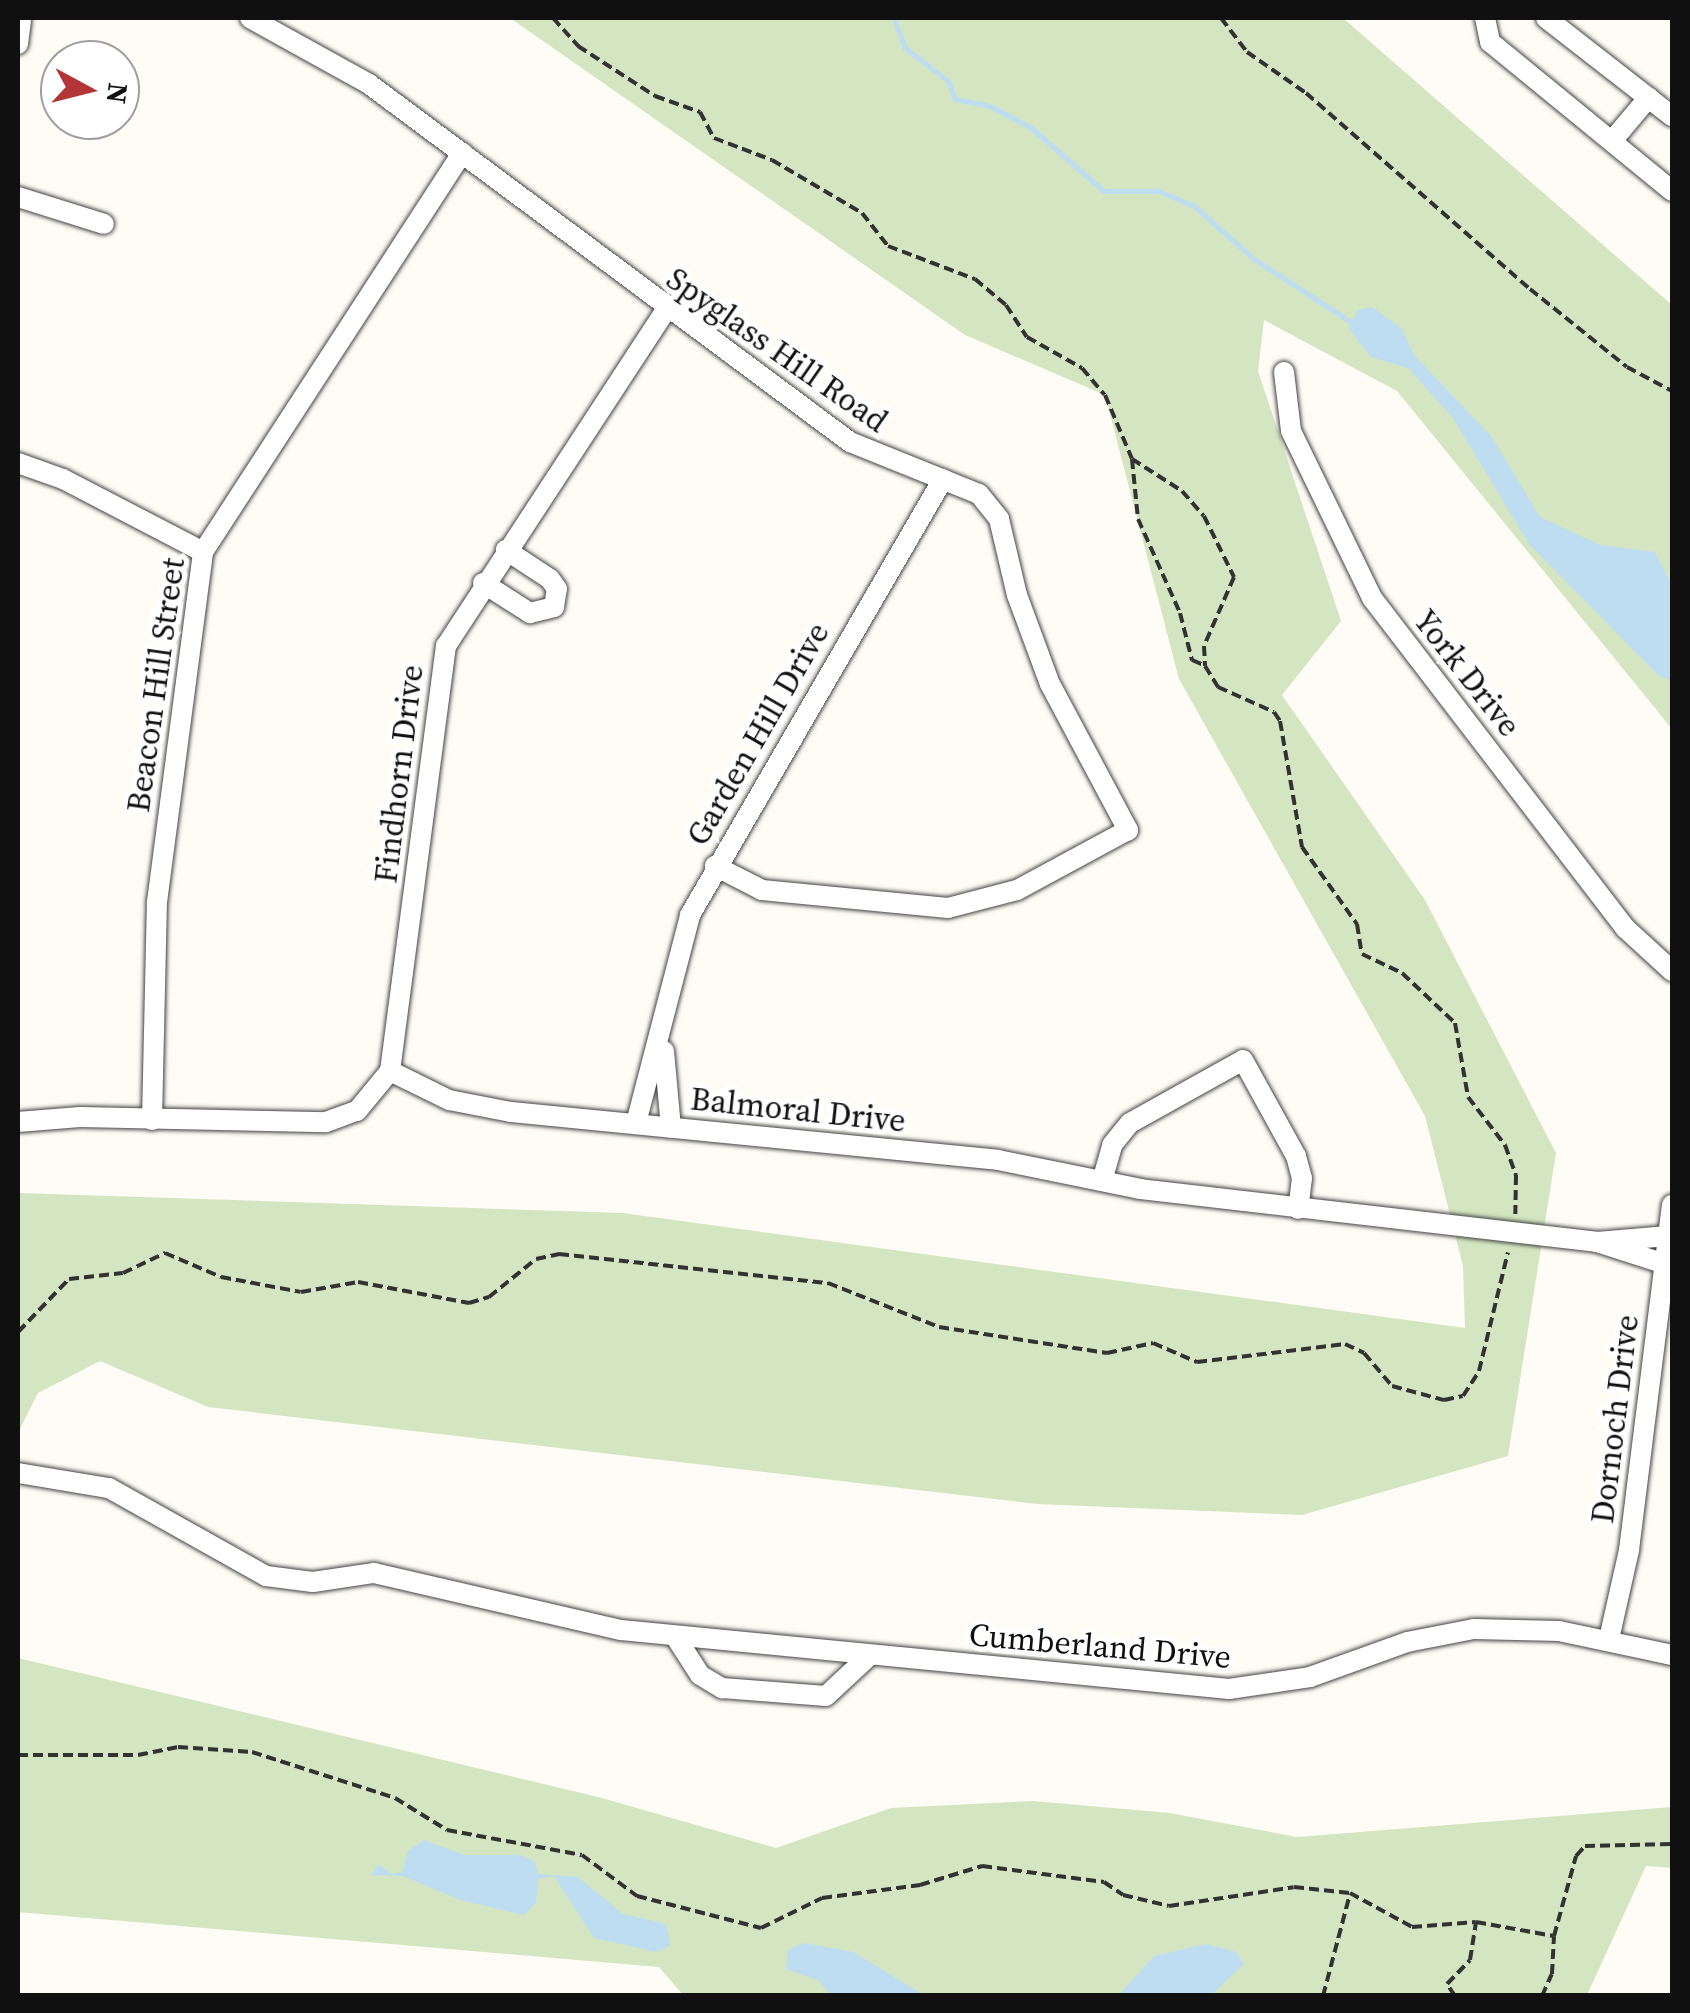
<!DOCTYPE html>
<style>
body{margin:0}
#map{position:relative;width:1690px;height:2013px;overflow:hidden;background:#fefcf5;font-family:"Source Serif 4",serif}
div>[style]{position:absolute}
.green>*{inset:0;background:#d3e6c1}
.water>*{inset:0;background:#beddf1}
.stream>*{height:5px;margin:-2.5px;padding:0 2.5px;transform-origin:2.5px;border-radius:2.5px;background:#beddf1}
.path>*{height:4px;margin-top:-2px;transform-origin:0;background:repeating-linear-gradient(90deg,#323232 0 10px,transparent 0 15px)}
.roads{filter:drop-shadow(0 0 2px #434343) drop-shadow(0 0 2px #434343)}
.minor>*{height:20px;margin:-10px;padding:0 10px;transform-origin:10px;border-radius:10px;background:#fff}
span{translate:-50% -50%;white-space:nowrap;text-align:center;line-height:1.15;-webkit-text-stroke:10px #fff;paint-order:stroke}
.street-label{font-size:32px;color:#101010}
.frame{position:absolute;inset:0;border:20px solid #101010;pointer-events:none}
.north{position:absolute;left:40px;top:40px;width:100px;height:100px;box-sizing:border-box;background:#fff;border:2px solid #9f9f9f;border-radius:50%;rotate:97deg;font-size:28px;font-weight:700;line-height:40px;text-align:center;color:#101010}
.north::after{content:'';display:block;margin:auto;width:35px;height:45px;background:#b43538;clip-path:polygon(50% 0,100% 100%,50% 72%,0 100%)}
</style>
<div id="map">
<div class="green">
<i style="clip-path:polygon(510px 18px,1343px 18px,1672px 305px,1672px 729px,1397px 391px,1264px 320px,1258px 371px,1341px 621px,1282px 695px,1425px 900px,1556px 1153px,1508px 1456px,1302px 1515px,1037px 1504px,208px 1407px,100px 1361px,38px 1393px,18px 1433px,18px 1193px,623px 1213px,1465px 1328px,1463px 1266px,1425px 1116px,1179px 679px,1105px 395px,965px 335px)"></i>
<i style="clip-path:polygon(18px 1658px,602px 1798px,776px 1848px,891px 1808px,1033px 1801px,1170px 1813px,1297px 1837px,1672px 1807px,1672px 1868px,1646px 1866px,1587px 1995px,683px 1995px,659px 1967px,18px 1912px)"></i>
</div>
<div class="water">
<i style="clip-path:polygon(1372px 307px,1402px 329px,1414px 355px,1491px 436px,1540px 517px,1600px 545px,1655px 552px,1672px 585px,1672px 681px,1658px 675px,1529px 544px,1453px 418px,1408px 368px,1371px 357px,1349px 329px,1358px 310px)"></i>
<i style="clip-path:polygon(424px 1840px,464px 1855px,521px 1855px,535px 1862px,538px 1874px,578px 1877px,623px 1914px,666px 1924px,670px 1946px,656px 1952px,594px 1938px,554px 1876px,538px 1879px,536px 1902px,524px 1915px,460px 1900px,403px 1876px,371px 1875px,378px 1864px,392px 1874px,402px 1872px,408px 1851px)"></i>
<i style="clip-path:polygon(804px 1943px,853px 1952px,924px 1995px,831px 1995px,818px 1980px,786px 1969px,788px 1950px)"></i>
<i style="clip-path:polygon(1206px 1944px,1236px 1952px,1244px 1964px,1211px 1995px,1119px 1995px,1154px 1956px)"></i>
</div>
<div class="stream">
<i style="left:894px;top:18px;width:32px;rotate:70deg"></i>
<i style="left:905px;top:48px;width:54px;rotate:37.5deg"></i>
<i style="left:948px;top:81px;width:19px;rotate:69deg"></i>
<i style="left:955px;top:99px;width:36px;rotate:11deg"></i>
<i style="left:990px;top:106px;width:45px;rotate:27.7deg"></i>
<i style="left:1030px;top:127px;width:98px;rotate:40.9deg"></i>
<i style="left:1104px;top:191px;width:55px"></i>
<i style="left:1159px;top:191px;width:38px;rotate:23deg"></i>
<i style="left:1194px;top:206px;width:80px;rotate:41.5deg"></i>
<i style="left:1254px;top:259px;width:117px;rotate:33.1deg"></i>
</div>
<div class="path">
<i style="left:553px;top:18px;width:38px;rotate:48deg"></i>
<i style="left:578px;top:46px;width:92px;rotate:33deg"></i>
<i style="left:655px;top:96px;width:48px;rotate:19.6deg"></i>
<i style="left:700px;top:112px;width:30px;rotate:62deg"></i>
<i style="left:714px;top:138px;width:62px;rotate:20.8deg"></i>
<i style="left:772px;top:160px;width:104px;rotate:30.5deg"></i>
<i style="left:862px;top:213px;width:42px;rotate:51.8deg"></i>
<i style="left:888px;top:246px;width:93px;rotate:20.8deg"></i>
<i style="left:975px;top:279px;width:40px;rotate:40deg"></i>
<i style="left:1006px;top:305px;width:38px;rotate:57deg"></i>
<i style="left:1027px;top:337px;width:63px;rotate:29.4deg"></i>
<i style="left:1082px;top:368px;width:35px;rotate:50deg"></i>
<i style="left:1105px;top:395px;width:69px;rotate:67.1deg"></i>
<i style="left:1132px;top:459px;width:59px;rotate:32.6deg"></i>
<i style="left:1182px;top:491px;width:33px;rotate:49deg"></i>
<i style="left:1204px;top:516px;width:68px;rotate:63.8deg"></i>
<i style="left:1234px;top:577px;width:75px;rotate:113.5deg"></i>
<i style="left:1204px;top:646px;width:20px;rotate:87deg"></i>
<i style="left:1205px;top:666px;width:25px;rotate:58deg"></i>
<i style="left:1218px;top:687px;width:61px;rotate:24.1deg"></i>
<i style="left:1274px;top:712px;width:11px;rotate:56deg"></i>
<i style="left:1280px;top:721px;width:128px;rotate:80.1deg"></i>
<i style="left:1302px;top:847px;width:95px;rotate:54.5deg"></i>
<i style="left:1357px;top:924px;width:30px;rotate:81deg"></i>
<i style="left:1362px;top:954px;width:44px;rotate:25.4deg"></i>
<i style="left:1402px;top:973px;width:73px;rotate:43.3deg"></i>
<i style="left:1455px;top:1023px;width:75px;rotate:80deg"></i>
<i style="left:1468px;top:1097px;width:61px;rotate:52.4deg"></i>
<i style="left:1505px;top:1145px;width:32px;rotate:70deg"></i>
<i style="left:1516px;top:1175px;width:39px;rotate:91deg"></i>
<i style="left:1221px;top:18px;width:43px;rotate:52.6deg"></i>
<i style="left:1247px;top:52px;width:72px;rotate:34.8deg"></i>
<i style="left:1306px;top:93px;width:298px;rotate:41.2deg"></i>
<i style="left:1530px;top:289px;width:124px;rotate:38.8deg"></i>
<i style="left:1627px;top:367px;width:51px;rotate:28.1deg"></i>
<i style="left:1132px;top:459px;width:60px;rotate:84.3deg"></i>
<i style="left:1138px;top:519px;width:103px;rotate:65.9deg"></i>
<i style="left:1180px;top:613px;width:49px;rotate:75.7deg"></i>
<i style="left:1192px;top:660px;width:13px;rotate:23deg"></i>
<i style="left:18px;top:1332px;width:74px;rotate:-46.1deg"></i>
<i style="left:69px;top:1279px;width:54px;rotate:-6.3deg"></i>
<i style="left:123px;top:1273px;width:47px;rotate:-25.5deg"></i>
<i style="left:165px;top:1253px;width:61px;rotate:23.2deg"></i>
<i style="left:221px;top:1277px;width:81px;rotate:10.6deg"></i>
<i style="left:301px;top:1292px;width:58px;rotate:-10deg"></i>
<i style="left:358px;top:1282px;width:113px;rotate:10.7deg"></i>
<i style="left:469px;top:1303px;width:21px;rotate:-17deg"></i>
<i style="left:489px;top:1297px;width:60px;rotate:-39deg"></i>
<i style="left:536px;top:1259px;width:24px;rotate:-12deg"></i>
<i style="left:559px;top:1254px;width:271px;rotate:6.2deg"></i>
<i style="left:828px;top:1283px;width:119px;rotate:21.6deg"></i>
<i style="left:939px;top:1327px;width:170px;rotate:8.8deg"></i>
<i style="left:1107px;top:1353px;width:47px;rotate:-12.3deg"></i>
<i style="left:1153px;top:1343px;width:48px;rotate:23.4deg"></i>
<i style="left:1197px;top:1362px;width:149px;rotate:-6.9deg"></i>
<i style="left:1345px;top:1344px;width:21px;rotate:25deg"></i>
<i style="left:1364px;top:1353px;width:43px;rotate:49.7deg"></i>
<i style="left:1392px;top:1386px;width:54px;rotate:15.1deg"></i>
<i style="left:1444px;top:1400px;width:19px;rotate:-12deg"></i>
<i style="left:1463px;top:1396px;width:30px;rotate:-57deg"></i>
<i style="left:1479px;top:1371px;width:122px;rotate:-76.3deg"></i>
<i style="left:18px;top:1755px;width:120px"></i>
<i style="left:138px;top:1755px;width:41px;rotate:-11.3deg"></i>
<i style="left:178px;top:1747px;width:74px;rotate:3.9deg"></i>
<i style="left:252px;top:1752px;width:150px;rotate:17.8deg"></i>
<i style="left:395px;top:1798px;width:61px;rotate:31.6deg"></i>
<i style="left:447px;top:1830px;width:137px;rotate:10.5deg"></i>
<i style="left:582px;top:1855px;width:69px;rotate:36.7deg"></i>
<i style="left:637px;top:1896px;width:128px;rotate:14.5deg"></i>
<i style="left:761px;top:1928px;width:68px;rotate:-26.2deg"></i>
<i style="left:822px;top:1898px;width:99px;rotate:-7.6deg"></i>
<i style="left:920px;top:1885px;width:65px;rotate:-17deg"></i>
<i style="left:982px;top:1866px;width:123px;rotate:7.5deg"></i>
<i style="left:1104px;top:1882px;width:23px;rotate:34deg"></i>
<i style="left:1123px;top:1895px;width:47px;rotate:13.4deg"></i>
<i style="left:1169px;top:1906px;width:126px;rotate:-8.6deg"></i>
<i style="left:1294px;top:1887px;width:56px;rotate:6.1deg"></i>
<i style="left:1350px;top:1893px;width:71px;rotate:28.7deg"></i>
<i style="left:1412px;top:1927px;width:64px;rotate:-4.5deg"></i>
<i style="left:1476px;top:1922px;width:79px;rotate:10.2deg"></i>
<i style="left:1554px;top:1936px;width:83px;rotate:-74.6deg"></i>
<i style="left:1576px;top:1856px;width:13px;rotate:-48deg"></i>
<i style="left:1585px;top:1846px;width:87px;rotate:-1.3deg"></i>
<i style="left:1323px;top:1996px;width:106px;rotate:-75.2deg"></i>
<i style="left:1455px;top:1996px;width:14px;rotate:-124deg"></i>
<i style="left:1447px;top:1984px;width:33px;rotate:-46deg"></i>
<i style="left:1470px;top:1960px;width:38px;rotate:-81deg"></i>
<i style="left:1542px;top:1996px;width:24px;rotate:-66deg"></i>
<i style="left:1552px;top:1974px;width:38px;rotate:-87deg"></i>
</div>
<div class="roads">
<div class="minor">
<i style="left:250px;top:18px;width:136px;rotate:29deg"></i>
<i style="left:369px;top:84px;width:600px;rotate:36.66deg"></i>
<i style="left:850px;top:442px;width:139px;rotate:22deg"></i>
<i style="left:979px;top:494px;width:32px;rotate:51deg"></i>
<i style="left:999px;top:519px;width:78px;rotate:76.7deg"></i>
<i style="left:1017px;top:595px;width:95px;rotate:69.7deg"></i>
<i style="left:1050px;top:684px;width:166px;rotate:61.9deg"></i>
<i style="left:1128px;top:830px;width:126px;rotate:151.6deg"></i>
<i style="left:1017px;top:890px;width:71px;rotate:165.4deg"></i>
<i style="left:948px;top:908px;width:187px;rotate:-174.5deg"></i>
<i style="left:762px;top:890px;width:53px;rotate:-152.9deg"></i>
<i style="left:1485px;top:18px;width:25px;rotate:78deg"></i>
<i style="left:1490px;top:42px;width:235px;rotate:39.3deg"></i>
<i style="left:1546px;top:18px;width:160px;rotate:37.9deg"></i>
<i style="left:18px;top:44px;width:26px;rotate:-83deg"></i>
<i style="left:1612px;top:141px;width:57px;rotate:-49.9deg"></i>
<i style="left:18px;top:197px;width:90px;rotate:17.4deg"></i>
<i style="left:1284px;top:372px;width:59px;rotate:83.2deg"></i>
<i style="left:1291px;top:431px;width:186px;rotate:64.1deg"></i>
<i style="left:1372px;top:598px;width:416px;rotate:52.5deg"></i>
<i style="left:1625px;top:928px;width:64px;rotate:42.5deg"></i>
<i style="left:18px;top:463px;width:48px;rotate:19.6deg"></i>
<i style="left:63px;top:479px;width:158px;rotate:27.5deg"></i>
<i style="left:483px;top:583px;width:56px;rotate:32.6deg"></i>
<i style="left:530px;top:613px;width:25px;rotate:-14deg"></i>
<i style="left:554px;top:607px;width:18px;rotate:-81deg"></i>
<i style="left:557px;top:589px;width:12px;rotate:-125deg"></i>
<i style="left:550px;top:579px;width:53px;rotate:-146.6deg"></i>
<i style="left:664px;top:1051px;width:77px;rotate:84.8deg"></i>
<i style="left:390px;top:1071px;width:429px;rotate:-82.5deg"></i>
<i style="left:446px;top:646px;width:402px;rotate:-56.8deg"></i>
<i style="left:152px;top:1120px;width:218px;rotate:-88.7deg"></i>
<i style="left:157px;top:902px;width:353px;rotate:-82.5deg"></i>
<i style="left:203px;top:552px;width:476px;rotate:-57deg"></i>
<i style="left:18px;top:1122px;width:62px;rotate:-4.6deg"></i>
<i style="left:80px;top:1117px;width:246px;rotate:1.2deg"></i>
<i style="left:326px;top:1122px;width:33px;rotate:-20deg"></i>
<i style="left:357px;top:1111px;width:52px;rotate:-50.5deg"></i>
<i style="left:390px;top:1071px;width:66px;rotate:26.2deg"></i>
<i style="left:449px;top:1100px;width:63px;rotate:11deg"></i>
<i style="left:511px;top:1112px;width:489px;rotate:5.6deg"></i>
<i style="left:998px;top:1160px;width:145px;rotate:11.5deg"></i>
<i style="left:1140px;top:1189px;width:460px;rotate:6.6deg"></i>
<i style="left:1597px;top:1242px;width:71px;rotate:17.9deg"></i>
<i style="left:636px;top:1123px;width:215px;rotate:-75.4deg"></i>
<i style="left:690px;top:915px;width:504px;rotate:-59.87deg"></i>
<i style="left:1102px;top:1181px;width:37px;rotate:-74deg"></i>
<i style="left:1112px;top:1145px;width:28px;rotate:-51deg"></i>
<i style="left:1130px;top:1123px;width:129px;rotate:-29.1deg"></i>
<i style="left:1243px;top:1060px;width:110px;rotate:61.1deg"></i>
<i style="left:1296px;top:1156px;width:23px;rotate:75deg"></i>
<i style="left:1302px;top:1178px;width:31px;rotate:97deg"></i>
<i style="left:1597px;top:1242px;width:71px;rotate:-4.8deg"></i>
<i style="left:18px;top:1473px;width:92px;rotate:9.4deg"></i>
<i style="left:109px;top:1488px;width:180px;rotate:29.3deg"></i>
<i style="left:266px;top:1576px;width:47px;rotate:7.3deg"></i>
<i style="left:313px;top:1582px;width:62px;rotate:-8.4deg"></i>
<i style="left:374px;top:1573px;width:253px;rotate:13deg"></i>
<i style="left:621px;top:1630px;width:611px;rotate:5.54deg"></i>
<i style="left:1229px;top:1689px;width:82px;rotate:-8.4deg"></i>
<i style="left:1310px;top:1677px;width:103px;rotate:-19.8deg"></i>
<i style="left:1407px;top:1642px;width:68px;rotate:-11deg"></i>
<i style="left:1474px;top:1629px;width:85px;rotate:1.3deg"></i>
<i style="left:1559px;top:1631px;width:116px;rotate:12deg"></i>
<i style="left:675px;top:1636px;width:46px;rotate:57.3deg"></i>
<i style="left:700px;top:1675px;width:26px;rotate:31deg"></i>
<i style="left:722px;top:1688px;width:104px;rotate:4.4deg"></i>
<i style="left:826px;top:1696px;width:60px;rotate:-43deg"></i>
<i style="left:1609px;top:1639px;width:91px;rotate:-77.3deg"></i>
<i style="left:1629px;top:1550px;width:348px;rotate:-82.9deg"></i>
</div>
</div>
<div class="street-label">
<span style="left:777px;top:350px;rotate:35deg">Spyglass Hill Road</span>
<span style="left:1467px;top:673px;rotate:52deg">York Drive</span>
<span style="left:156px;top:685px;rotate:-82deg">Beacon Hill Street</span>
<span style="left:758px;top:734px;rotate:-60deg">Garden Hill Drive</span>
<span style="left:399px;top:774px;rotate:-83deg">Findhorn Drive</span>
<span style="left:798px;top:1110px;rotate:6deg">Balmoral Drive</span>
<span style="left:1615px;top:1419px;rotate:-83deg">Dornoch Drive</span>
<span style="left:1100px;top:1646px;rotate:5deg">Cumberland Drive</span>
</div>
<div class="frame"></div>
<div class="north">N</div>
</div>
